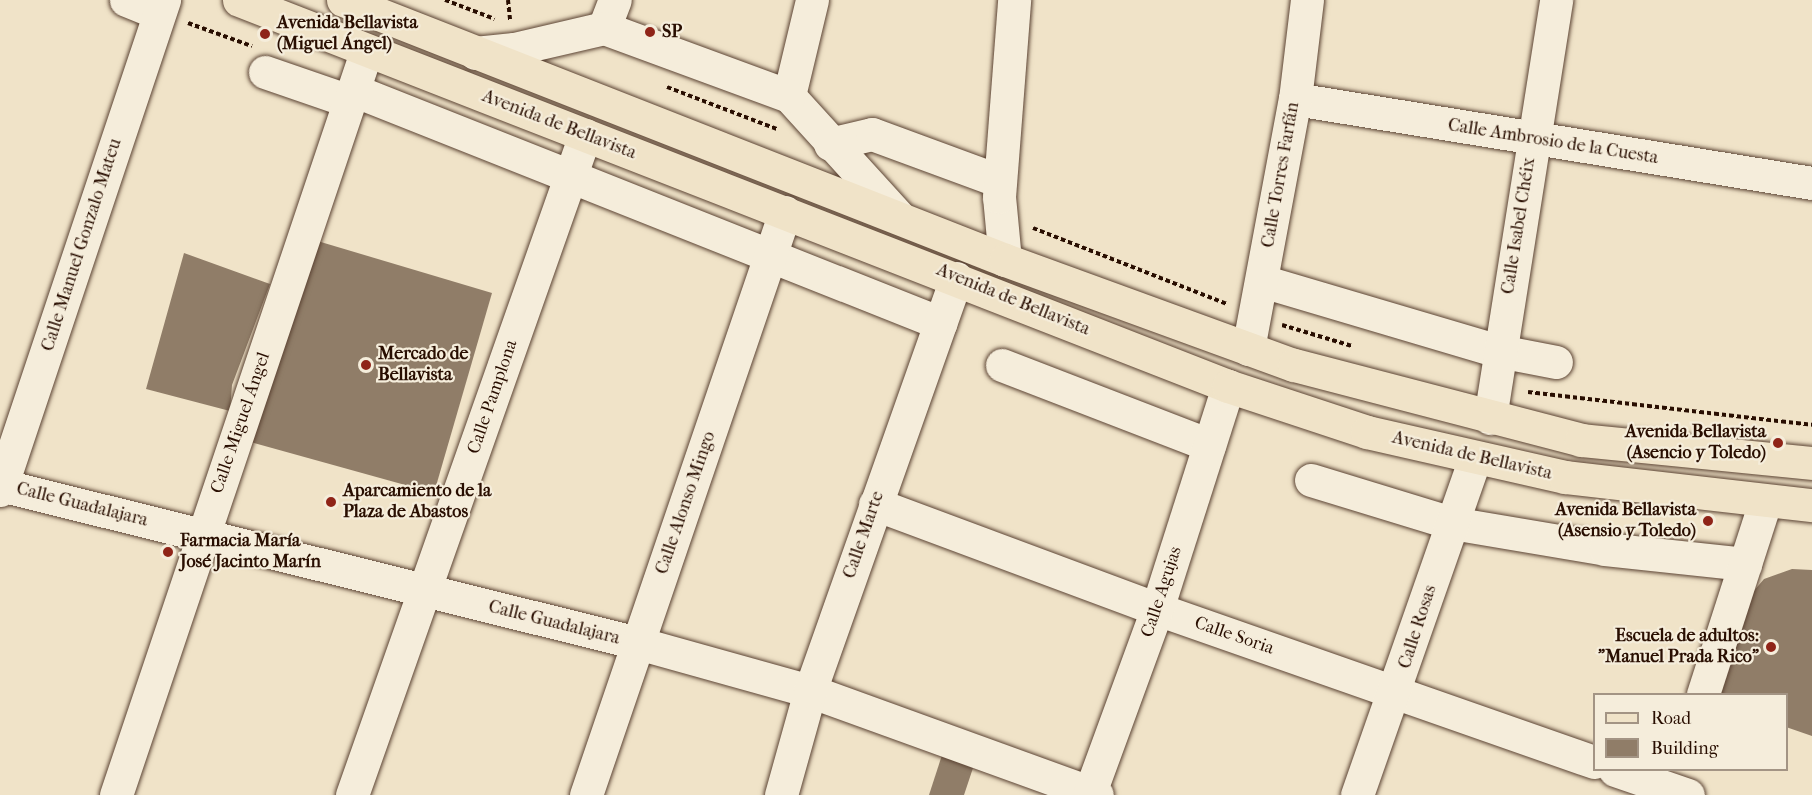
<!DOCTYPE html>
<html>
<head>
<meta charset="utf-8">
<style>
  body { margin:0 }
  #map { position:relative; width:1812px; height:795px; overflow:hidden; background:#f0e3c8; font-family:"IM FELL French Canon",serif }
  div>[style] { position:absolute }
  .building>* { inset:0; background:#907d68 }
  .path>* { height:4px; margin-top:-2px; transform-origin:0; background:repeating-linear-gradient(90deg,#290e01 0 4.5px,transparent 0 7.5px) }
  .roads { filter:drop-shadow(0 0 2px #5b4333) drop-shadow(0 0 2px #5b4333) }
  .minor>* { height:33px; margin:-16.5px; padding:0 16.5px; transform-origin:16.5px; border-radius:16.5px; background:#f5eddb }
  .major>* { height:33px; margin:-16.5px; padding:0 16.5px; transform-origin:16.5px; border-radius:16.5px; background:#f0e3c8 }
  .dots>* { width:16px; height:16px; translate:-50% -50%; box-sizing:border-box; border:3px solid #f5eddb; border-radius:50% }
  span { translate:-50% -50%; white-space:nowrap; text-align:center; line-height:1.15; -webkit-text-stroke:4.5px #f5eddb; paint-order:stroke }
  .poi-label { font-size:18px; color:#290e01; font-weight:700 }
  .left { translate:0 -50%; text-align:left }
  .right { translate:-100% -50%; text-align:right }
  .street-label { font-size:18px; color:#290e01 }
  .legend { position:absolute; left:1593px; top:693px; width:195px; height:78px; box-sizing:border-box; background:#f5eddb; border:2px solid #a39484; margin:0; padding:8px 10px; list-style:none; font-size:18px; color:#290e01 }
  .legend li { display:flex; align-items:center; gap:12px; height:30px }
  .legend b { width:30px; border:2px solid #a39484 }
</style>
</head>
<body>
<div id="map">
  <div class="building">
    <i style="clip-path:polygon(304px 237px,492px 293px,434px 493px,236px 438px)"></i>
    <i style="clip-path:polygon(184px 253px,270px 284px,232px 385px,230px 411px,146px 389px)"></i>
    <i style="clip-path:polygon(1792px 569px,1812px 570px,1812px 736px,1786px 727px,1786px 694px,1711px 694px,1747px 599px,1764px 579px)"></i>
    <i style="clip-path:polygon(942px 755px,974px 765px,964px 795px,929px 795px)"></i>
  </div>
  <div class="path">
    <i style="left:445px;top:0;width:53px;rotate:20.8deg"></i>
    <i style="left:508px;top:0;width:20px;rotate:84deg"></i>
    <i style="left:188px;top:23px;width:68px;rotate:19.8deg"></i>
    <i style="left:667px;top:87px;width:118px;rotate:20.9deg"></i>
    <i style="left:1033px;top:228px;width:208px;rotate:21.4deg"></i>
    <i style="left:1282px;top:325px;width:73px;rotate:16.7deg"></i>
    <i style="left:1528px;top:392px;width:286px;rotate:6.6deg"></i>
  </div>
  <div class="roads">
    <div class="minor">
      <i style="left:126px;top:0;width:35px;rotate:22deg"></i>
      <i style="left:812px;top:0;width:99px;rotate:103.5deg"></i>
      <i style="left:789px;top:96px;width:164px;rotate:47.7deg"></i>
      <i style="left:604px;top:28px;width:30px;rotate:-69deg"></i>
      <i style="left:475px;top:53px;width:39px;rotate:-6deg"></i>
      <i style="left:514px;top:49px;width:92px;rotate:-13.1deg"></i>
      <i style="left:604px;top:28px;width:197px;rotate:20.2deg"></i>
      <i style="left:265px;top:72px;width:89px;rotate:19deg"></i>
      <i style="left:353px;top:90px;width:632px;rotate:21.65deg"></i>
      <i style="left:1295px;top:99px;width:524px;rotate:9.23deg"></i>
      <i style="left:830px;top:144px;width:43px;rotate:-13.4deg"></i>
      <i style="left:872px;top:134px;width:136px;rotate:20.2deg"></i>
      <i style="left:1005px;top:260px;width:63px;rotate:-95.4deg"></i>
      <i style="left:999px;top:197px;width:198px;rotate:-85.6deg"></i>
      <i style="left:1262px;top:281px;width:247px;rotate:16.5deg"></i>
      <i style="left:1499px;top:351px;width:58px;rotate:10.9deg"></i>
      <i style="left:1248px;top:349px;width:254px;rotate:-79.4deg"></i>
      <i style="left:1295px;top:99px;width:100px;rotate:-83.1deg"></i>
      <i style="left:1002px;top:365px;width:222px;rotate:21.1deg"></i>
      <i style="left:1490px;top:418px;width:423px;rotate:-81deg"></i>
      <i style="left:1311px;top:480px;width:147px;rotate:17deg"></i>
      <i style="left:1452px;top:523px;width:155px;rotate:9.6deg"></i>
      <i style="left:1605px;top:549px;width:141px;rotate:6.1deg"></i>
      <i style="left:0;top:485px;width:657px;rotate:13.91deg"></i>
      <i style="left:638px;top:643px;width:179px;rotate:15.6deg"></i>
      <i style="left:810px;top:691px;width:305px;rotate:19.9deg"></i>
      <i style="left:0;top:490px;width:517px;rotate:-71.49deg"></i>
      <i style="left:875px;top:504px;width:301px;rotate:20.4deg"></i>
      <i style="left:1157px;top:609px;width:463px;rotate:19.3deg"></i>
      <i style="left:1703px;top:694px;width:202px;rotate:-72.1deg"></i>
      <i style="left:1615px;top:770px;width:77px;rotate:18.9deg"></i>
      <i style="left:116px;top:795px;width:784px;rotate:-71.4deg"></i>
      <i style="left:352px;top:795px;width:700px;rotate:-70.56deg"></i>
      <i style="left:586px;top:795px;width:616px;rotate:-71.15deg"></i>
      <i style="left:781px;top:795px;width:108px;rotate:-74.4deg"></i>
      <i style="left:810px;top:691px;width:438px;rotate:-70.5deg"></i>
      <i style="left:1089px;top:795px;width:198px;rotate:-69.9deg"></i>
      <i style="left:1157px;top:609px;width:234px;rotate:-72.3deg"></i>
      <i style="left:1357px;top:795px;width:357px;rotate:-70.7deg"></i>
    </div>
    <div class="major">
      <i style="left:239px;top:0;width:1062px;rotate:21.32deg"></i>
      <i style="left:1228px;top:386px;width:146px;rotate:18.3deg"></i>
      <i style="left:1367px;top:432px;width:203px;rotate:12.8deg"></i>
      <i style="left:1565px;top:477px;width:249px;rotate:6.5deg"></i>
      <i style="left:343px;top:0;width:711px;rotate:21.44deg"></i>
      <i style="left:1005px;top:260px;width:307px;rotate:20deg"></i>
      <i style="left:1294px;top:365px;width:297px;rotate:14.6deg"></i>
      <i style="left:1581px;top:440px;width:232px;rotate:5.7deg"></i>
    </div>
  </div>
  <div class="dots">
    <i style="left:650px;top:32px;background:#8f2418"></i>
    <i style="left:265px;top:34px;background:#8f2418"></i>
    <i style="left:366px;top:365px;background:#8f2418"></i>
    <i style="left:1778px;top:443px;background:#8f2418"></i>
    <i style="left:331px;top:502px;background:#8f2418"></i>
    <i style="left:1708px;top:521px;background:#8f2418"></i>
    <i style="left:168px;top:552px;background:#8f2418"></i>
    <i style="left:1771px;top:647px;background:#8f2418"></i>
  </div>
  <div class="poi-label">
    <span class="left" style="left:277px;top:34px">Avenida Bellavista<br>(Miguel Ángel)</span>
    <span class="left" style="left:662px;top:32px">SP</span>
    <span class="left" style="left:378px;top:365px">Mercado de<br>Bellavista</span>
    <span class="right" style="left:1766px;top:443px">Avenida Bellavista<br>(Asencio y Toledo)</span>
    <span class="left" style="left:343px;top:502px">Aparcamiento de la<br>Plaza de Abastos</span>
    <span class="right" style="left:1696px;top:521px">Avenida Bellavista<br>(Asensio y Toledo)</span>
    <span class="left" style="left:180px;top:552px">Farmacia María<br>José Jacinto Marín</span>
    <span class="right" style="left:1759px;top:647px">Escuela de adultos:<br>"Manuel Prada Rico"</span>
  </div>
  <div class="street-label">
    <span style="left:559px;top:125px;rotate:21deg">Avenida de Bellavista</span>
    <span style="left:1553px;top:142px;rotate:9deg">Calle Ambrosio de la Cuesta</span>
    <span style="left:1281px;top:175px;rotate:-80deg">Calle Torres Farfán</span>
    <span style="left:1519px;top:226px;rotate:-81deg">Calle Isabel Chéix</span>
    <span style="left:82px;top:245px;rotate:-72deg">Calle Manuel Gonzalo Mateu</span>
    <span style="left:1013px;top:300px;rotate:22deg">Avenida de Bellavista</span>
    <span style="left:493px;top:397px;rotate:-71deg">Calle Pamplona</span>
    <span style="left:241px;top:423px;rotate:-71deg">Calle Miguel Ángel</span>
    <span style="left:1472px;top:456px;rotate:13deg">Avenida de Bellavista</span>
    <span style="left:686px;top:503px;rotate:-71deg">Calle Alonso Mingo</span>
    <span style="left:82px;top:505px;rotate:14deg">Calle Guadalajara</span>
    <span style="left:864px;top:535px;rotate:-71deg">Calle Marte</span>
    <span style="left:1162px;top:592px;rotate:-72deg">Calle Agujas</span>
    <span style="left:554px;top:623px;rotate:14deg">Calle Guadalajara</span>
    <span style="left:1418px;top:627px;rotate:-72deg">Calle Rosas</span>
    <span style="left:1234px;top:636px;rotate:19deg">Calle Soria</span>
  </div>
  <ul class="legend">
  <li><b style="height:8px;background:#f0e3c8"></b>Road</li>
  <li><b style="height:16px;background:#907d68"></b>Building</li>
  </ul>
</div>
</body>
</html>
